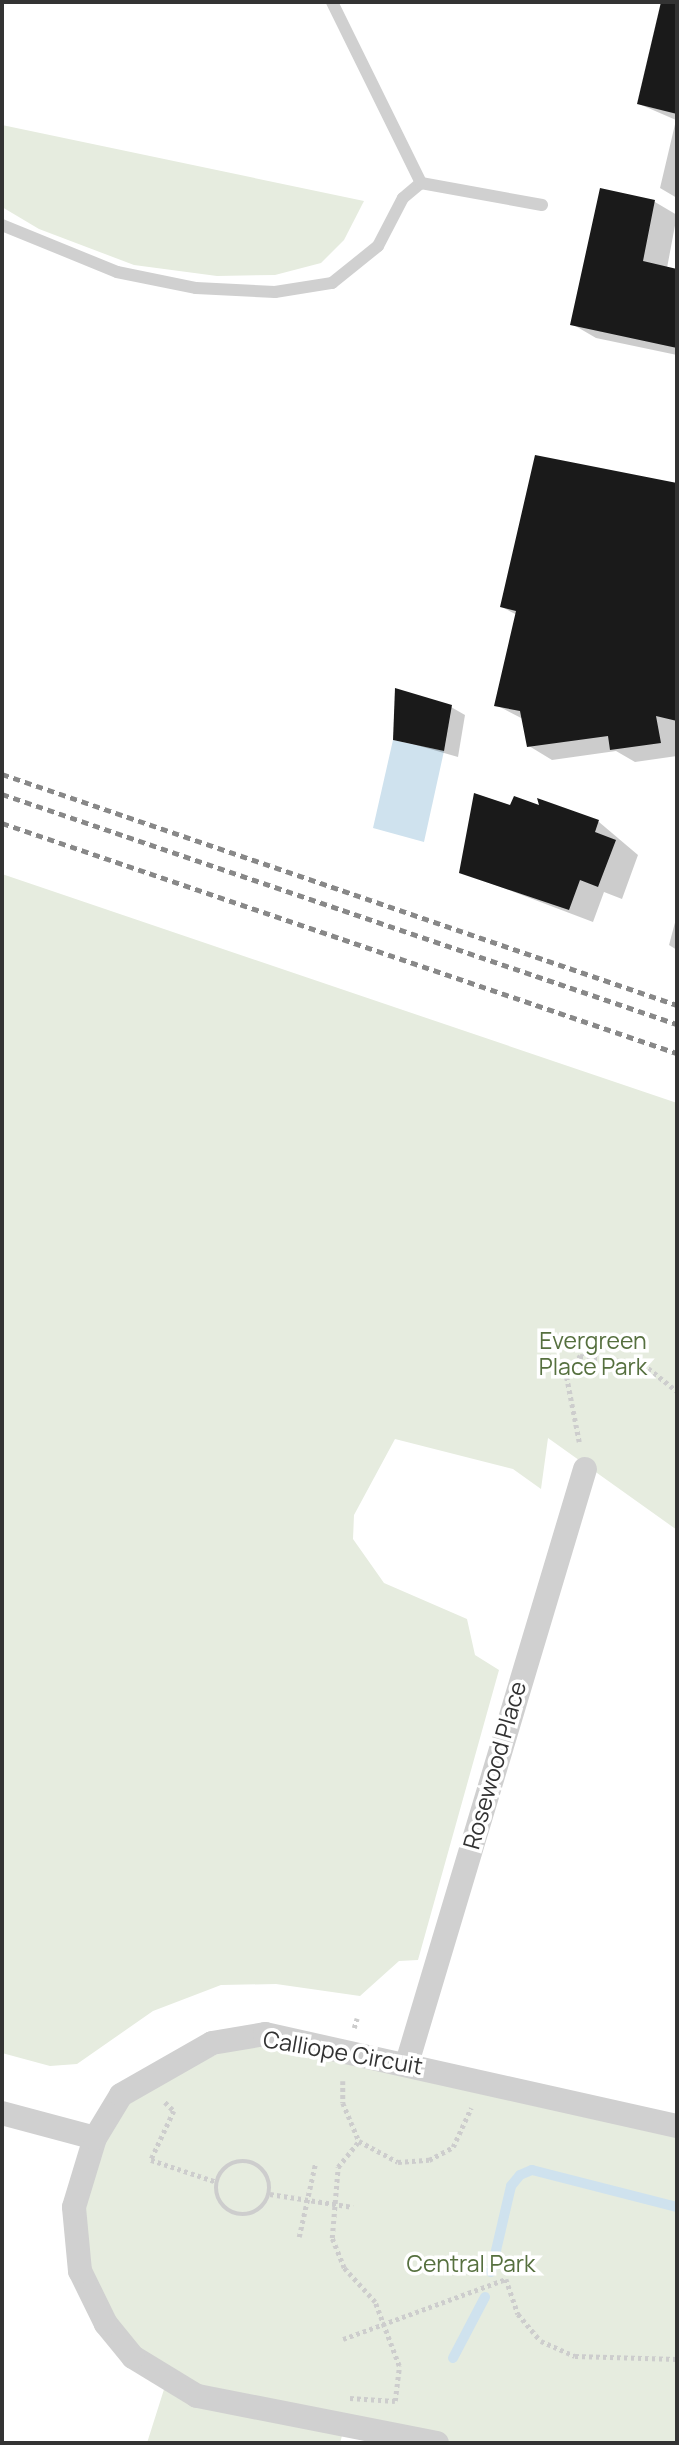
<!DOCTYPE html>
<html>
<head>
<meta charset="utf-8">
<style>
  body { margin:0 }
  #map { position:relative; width:679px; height:2445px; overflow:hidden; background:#fff; font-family:Manrope,sans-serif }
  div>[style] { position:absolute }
  .green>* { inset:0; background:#e6ecdf }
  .water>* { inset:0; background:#cfe2ee }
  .shadow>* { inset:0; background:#0003 }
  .stream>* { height:10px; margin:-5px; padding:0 5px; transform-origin:5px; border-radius:5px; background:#cfe2ee }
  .building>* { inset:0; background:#1a1a1a }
  .path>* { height:4.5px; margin-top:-2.25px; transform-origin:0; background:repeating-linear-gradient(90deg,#cdcdcd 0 3.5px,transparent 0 7px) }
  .path>.ring { margin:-2.25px; padding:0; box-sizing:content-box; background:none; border:4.5px solid #cdcdcd; border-radius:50% }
  .lane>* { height:12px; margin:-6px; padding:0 6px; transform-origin:6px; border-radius:6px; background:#d0d0d0 }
  .street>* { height:24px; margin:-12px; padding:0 12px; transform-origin:12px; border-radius:12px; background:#d0d0d0 }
  .rail>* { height:5px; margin-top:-2.5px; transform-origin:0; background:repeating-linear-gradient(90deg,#888 0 7px,transparent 0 12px) }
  span { translate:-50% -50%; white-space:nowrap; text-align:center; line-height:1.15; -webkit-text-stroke:7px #fff; paint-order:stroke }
  .park-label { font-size:23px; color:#56703f }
  .street-label { font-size:23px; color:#333 }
  .frame { position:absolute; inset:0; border:4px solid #333; pointer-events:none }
</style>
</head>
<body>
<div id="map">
  <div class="green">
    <i style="clip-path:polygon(2px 125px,364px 201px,344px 240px,321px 263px,275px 275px,217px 276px,134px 265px,39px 229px,2px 207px)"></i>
    <i style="clip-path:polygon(2px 874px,677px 1103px,677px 1530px,548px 1438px,541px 1489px,513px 1469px,395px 1439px,354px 1515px,353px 1539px,384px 1583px,467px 1619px,475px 1655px,499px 1670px,418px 1960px,399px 1961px,360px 1996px,276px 1984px,221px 1985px,153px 2011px,77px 2064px,50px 2066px,2px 2053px)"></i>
    <i style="clip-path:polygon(265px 2034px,677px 2126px,677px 2443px,437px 2443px,345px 2425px,340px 2443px,147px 2443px,166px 2383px,106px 2324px,74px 2207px,121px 2095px)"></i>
  </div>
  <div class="water">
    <i style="clip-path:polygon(393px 740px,444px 751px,424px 842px,373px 828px)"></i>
  </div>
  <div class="shadow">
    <i style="clip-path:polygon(662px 2px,677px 2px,677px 198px,660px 188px,676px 120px,639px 104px)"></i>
    <i style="clip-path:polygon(601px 190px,655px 202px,677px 215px,667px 268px,677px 270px,677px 355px,596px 338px,572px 324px)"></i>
    <i style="clip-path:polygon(537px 457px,677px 485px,677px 756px,635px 762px,616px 751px,552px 760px,529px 746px,523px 719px,496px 705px,517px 615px,502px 607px)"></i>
    <i style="clip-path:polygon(451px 707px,465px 715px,458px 757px,395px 739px)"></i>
    <i style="clip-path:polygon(540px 801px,599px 822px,638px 855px,622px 899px,604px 892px,593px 922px,461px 872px,511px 807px,541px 807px)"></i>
    <i style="clip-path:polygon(677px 915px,677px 950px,669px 945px)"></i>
  </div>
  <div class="stream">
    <i style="left:491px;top:2272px;width:88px;rotate:-76.9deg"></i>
    <i style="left:511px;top:2186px;width:14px;rotate:-51deg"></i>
    <i style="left:520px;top:2175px;width:13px;rotate:-23deg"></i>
    <i style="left:532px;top:2170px;width:150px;rotate:14.3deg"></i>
    <i style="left:453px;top:2358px;width:69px;rotate:-62.3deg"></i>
  </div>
  <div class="building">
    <i style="clip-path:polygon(661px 2px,677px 2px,677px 114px,637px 104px)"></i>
    <i style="clip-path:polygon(600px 188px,655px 200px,643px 261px,677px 269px,677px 348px,570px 325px)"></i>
    <i style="clip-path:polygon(535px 455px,677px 483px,677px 721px,656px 716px,661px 743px,610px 750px,608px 736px,527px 747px,520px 711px,494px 706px,516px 611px,500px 607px)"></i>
    <i style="clip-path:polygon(395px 688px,452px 705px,444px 751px,393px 740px)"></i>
    <i style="clip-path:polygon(474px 793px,510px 805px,514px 796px,539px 805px,537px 798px,599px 820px,595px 832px,616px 840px,598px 887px,580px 880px,569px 910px,459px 873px)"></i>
  </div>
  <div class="path">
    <i style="left:579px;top:1442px;width:68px;rotate:-101deg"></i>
    <i style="left:566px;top:1375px;width:24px;rotate:-54deg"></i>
    <i style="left:580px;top:1356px;width:64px;rotate:7.2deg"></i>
    <i style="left:643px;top:1364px;width:43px;rotate:38.5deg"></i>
    <i style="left:354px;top:2028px;width:10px;rotate:-73deg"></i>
    <i style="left:343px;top:2081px;width:22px;rotate:90deg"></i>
    <i style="left:343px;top:2103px;width:41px;rotate:67.2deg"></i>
    <i style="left:359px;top:2141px;width:44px;rotate:28.3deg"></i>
    <i style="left:398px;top:2162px;width:31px;rotate:-4deg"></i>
    <i style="left:429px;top:2160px;width:27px;rotate:-28deg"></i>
    <i style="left:453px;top:2147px;width:43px;rotate:-65.2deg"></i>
    <i style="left:165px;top:2102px;width:13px;rotate:45deg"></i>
    <i style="left:174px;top:2111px;width:54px;rotate:115.1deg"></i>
    <i style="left:151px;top:2160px;width:70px;rotate:18.4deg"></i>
    <i class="ring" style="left:216px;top:2161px;width:49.5px;height:49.5px"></i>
    <i style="left:270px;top:2194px;width:84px;rotate:8.9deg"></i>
    <i style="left:299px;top:2237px;width:74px;rotate:-77.5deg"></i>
    <i style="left:343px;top:2339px;width:174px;rotate:-20.2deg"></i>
    <i style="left:506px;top:2279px;width:37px;rotate:71deg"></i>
    <i style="left:518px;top:2314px;width:35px;rotate:50deg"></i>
    <i style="left:541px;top:2341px;width:37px;rotate:24deg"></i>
    <i style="left:575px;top:2356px;width:102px;rotate:1.7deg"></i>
    <i style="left:350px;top:2398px;width:45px;rotate:3.8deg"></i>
    <i style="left:395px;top:2401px;width:35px;rotate:-83deg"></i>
    <i style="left:399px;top:2366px;width:68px;rotate:-110.6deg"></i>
    <i style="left:375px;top:2302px;width:46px;rotate:-132.4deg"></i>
    <i style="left:344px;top:2268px;width:32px;rotate:-112deg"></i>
    <i style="left:332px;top:2238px;width:71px;rotate:-85.2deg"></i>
    <i style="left:338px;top:2167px;width:33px;rotate:-51deg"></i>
  </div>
  <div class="lane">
    <i style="left:332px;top:2px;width:202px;rotate:63.8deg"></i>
    <i style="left:2px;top:225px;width:124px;rotate:22.2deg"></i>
    <i style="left:117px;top:272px;width:81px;rotate:11.4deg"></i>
    <i style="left:196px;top:288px;width:79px;rotate:2.9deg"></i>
    <i style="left:275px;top:292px;width:58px;rotate:-9deg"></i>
    <i style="left:332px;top:283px;width:59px;rotate:-38.8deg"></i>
    <i style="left:378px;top:246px;width:54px;rotate:-62.5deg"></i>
    <i style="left:403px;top:198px;width:23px;rotate:-40deg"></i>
    <i style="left:421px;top:183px;width:123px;rotate:10.3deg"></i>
  </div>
  <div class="street">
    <i style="left:407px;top:2063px;width:620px;rotate:-73.32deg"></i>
    <i style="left:2px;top:2113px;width:96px;rotate:15deg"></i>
    <i style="left:437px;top:2443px;width:245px;rotate:-168.9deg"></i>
    <i style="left:197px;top:2396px;width:75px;rotate:-148.6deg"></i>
    <i style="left:133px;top:2357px;width:43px;rotate:-129.3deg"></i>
    <i style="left:106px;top:2324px;width:59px;rotate:-116.1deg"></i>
    <i style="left:80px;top:2271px;width:64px;rotate:-95.4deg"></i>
    <i style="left:74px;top:2207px;width:72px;rotate:-73.1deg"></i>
    <i style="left:95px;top:2138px;width:50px;rotate:-58.8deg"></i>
    <i style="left:121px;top:2095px;width:105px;rotate:-29.7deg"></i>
    <i style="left:212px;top:2043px;width:54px;rotate:-9.6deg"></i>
    <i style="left:265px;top:2034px;width:422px;rotate:12.6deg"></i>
  </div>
  <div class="rail">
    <i style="left:2px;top:774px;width:713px;rotate:18.89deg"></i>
    <i style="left:2px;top:794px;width:713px;rotate:18.82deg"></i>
    <i style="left:2px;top:823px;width:713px;rotate:18.82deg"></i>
  </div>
  <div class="park-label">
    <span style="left:593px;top:1353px">Evergreen<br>Place Park</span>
    <span style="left:471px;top:2263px">Central Park</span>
  </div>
  <div class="street-label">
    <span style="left:494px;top:1765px;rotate:-74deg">Rosewood Place</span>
    <span style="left:343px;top:2052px;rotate:10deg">Calliope Circuit</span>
  </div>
  <div class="frame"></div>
</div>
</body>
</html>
